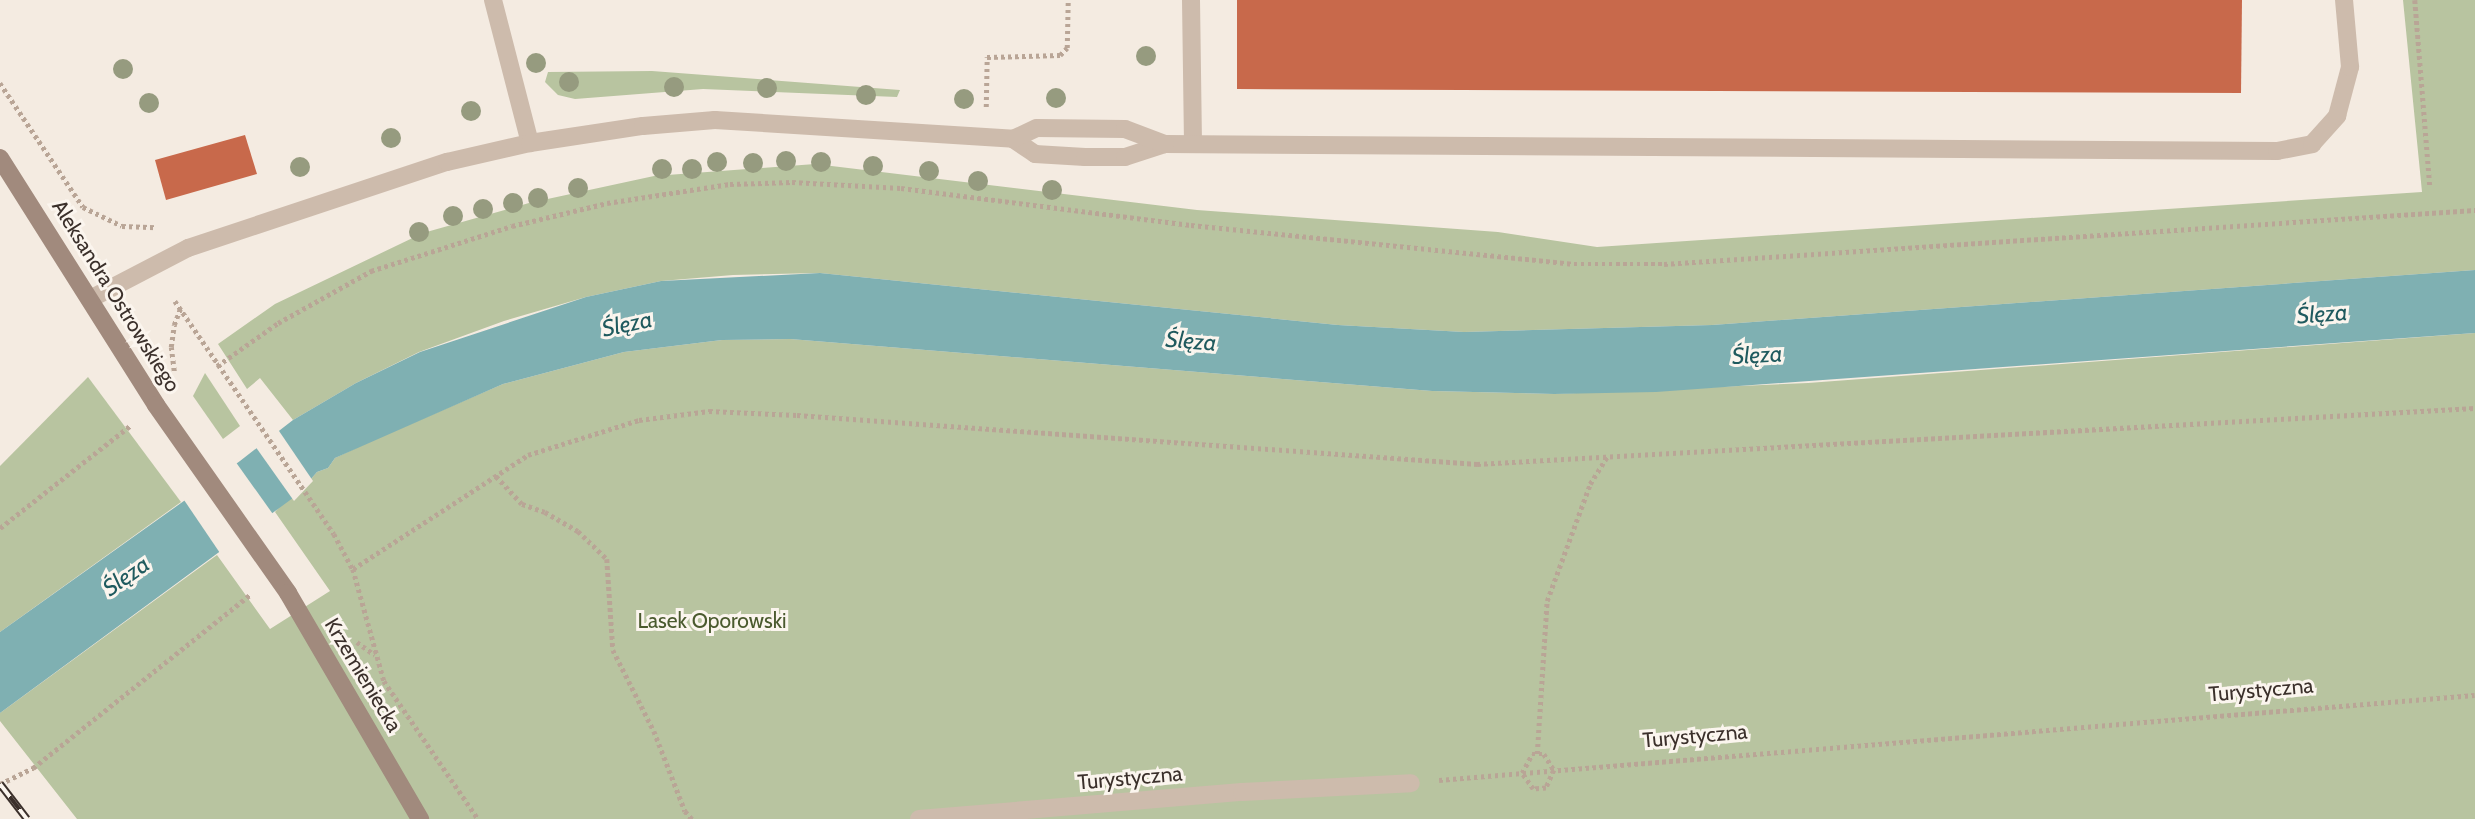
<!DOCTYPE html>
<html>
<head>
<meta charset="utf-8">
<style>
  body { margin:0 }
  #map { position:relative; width:2475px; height:819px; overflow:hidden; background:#f4ebe1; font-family:Cabin,sans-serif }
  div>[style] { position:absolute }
  .green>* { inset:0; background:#b8c4a0 }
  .water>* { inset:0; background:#7fb0b2 }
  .pier>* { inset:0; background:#f4ebe1 }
  .building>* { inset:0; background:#c8694b }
  .path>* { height:4.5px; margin-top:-2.25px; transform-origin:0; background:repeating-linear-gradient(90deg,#b9a596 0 3.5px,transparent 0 7px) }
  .lane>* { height:18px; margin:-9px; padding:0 9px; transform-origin:9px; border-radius:9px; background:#cdbbac }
  .secondary>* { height:18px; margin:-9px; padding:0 9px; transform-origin:9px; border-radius:9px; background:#a18a7d }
  .rail>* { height:8px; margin-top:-4px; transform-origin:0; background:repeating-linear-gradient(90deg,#fbf5ee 0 16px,#3b302b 0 32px); box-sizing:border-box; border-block:2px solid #3b302b }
  .trees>* { width:20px; height:20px; margin:-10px; border-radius:50%; background:#969b7f }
  span { translate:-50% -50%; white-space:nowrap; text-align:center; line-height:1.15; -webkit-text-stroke:6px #fbf5ee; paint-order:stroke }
  .street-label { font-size:21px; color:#3b302b }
  .park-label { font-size:21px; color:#4a5a2e }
  .water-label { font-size:23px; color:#1f5a5e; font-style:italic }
</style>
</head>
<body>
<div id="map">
  <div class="green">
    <i style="clip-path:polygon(2403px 0,2475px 0,2475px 270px,1712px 325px,1464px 332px,1338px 325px,820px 273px,733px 275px,661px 281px,586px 297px,504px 321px,419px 352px,356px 383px,293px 420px,260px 378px,247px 389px,218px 344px,275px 304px,423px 233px,529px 203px,654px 176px,815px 164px,1197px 210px,1498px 232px,1597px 247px,2422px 192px)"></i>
    <i style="clip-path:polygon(652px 71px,900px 90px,897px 97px,703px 89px,575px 99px,558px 95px,545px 82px,548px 72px)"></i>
    <i style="clip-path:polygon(2475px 333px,2475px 819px,77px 819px,0 721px,0 713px,217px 555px,270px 629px,330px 591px,275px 512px,283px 503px,297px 495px,317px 472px,328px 468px,335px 458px,371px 441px,503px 384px,624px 352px,722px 340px,790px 339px,1432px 391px,1554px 394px,1808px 383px)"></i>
    <i style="clip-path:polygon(205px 373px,240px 426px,223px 439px,193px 396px)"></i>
    <i style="clip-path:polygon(88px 377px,181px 502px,0 632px,0 466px)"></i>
  </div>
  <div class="water">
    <i style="clip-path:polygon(2475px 270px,2475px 333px,1656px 392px,1554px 394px,1432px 391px,790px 339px,722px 340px,624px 352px,503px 384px,335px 458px,328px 468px,317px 472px,297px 495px,0 713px,0 632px,240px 461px,293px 420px,356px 383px,420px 352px,586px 297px,661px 281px,820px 273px,1338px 325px,1464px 332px,1712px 325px)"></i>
  </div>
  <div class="pier">
    <i style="clip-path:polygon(277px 428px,313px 481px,294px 501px,255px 446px)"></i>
    <i style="clip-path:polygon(235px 461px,275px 517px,222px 556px,182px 497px)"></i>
  </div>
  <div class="building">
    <i style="clip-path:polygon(1237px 0,2242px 0,2241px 93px,1237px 89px)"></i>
    <i style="clip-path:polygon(245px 135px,257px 174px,166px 200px,155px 160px)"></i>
  </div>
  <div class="path">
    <i style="left:2415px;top:0;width:187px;rotate:85.4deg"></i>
    <i style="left:0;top:83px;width:149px;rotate:56.2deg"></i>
    <i style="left:83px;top:207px;width:43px;rotate:26deg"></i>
    <i style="left:122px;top:226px;width:34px;rotate:2deg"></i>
    <i style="left:986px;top:107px;width:50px;rotate:-88.9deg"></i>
    <i style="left:987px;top:57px;width:73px;rotate:-1.6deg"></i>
    <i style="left:1060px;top:55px;width:10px;rotate:-45deg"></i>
    <i style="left:1067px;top:48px;width:48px;rotate:-88.8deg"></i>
    <i style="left:175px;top:301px;width:282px;rotate:55.7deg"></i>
    <i style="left:334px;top:534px;width:40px;rotate:62deg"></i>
    <i style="left:353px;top:569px;width:116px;rotate:74.5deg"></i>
    <i style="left:384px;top:681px;width:167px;rotate:55.7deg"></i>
    <i style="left:217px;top:366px;width:75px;rotate:-35.2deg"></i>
    <i style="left:278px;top:323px;width:107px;rotate:-29.2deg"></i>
    <i style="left:371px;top:271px;width:148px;rotate:-17.7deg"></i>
    <i style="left:512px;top:226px;width:98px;rotate:-13.6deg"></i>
    <i style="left:607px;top:203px;width:124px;rotate:-8.8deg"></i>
    <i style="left:730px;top:184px;width:62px;rotate:-1.8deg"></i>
    <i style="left:792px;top:182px;width:109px;rotate:3.2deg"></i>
    <i style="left:901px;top:188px;width:292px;rotate:7.3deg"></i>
    <i style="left:1191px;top:225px;width:385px;rotate:5.8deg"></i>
    <i style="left:1574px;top:264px;width:90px"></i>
    <i style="left:1664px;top:264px;width:813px;rotate:-3.81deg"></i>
    <i style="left:174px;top:371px;width:24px;rotate:-97deg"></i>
    <i style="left:171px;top:347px;width:22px;rotate:-82deg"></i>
    <i style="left:174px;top:325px;width:17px;rotate:-69deg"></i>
    <i style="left:496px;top:476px;width:38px;rotate:47deg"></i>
    <i style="left:522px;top:504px;width:24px;rotate:19deg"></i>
    <i style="left:545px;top:512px;width:38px;rotate:30deg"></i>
    <i style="left:578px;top:531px;width:40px;rotate:44deg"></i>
    <i style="left:607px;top:559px;width:91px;rotate:86.2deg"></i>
    <i style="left:613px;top:650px;width:91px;rotate:63.2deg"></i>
    <i style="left:654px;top:731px;width:86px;rotate:68.8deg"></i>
    <i style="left:685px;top:811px;width:11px;rotate:49deg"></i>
    <i style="left:0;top:528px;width:167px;rotate:-38.2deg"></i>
    <i style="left:353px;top:569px;width:209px;rotate:-33.1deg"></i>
    <i style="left:528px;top:455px;width:116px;rotate:-17.5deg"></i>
    <i style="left:639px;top:420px;width:71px;rotate:-7.3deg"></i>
    <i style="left:709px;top:411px;width:88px;rotate:2.6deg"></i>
    <i style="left:797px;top:415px;width:682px;rotate:4.12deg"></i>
    <i style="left:1477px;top:464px;width:1000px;rotate:-3.21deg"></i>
    <i style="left:357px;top:642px;width:22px;rotate:36deg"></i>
    <i style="left:1532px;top:754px;width:12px"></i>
    <i style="left:1544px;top:754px;width:19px;rotate:58deg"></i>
    <i style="left:1554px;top:770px;width:20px;rotate:114deg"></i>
    <i style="left:1546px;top:788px;width:13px;rotate:176deg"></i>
    <i style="left:1533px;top:789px;width:19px;rotate:-125deg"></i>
    <i style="left:1522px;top:773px;width:21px;rotate:-62deg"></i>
    <i style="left:1537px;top:754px;width:153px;rotate:-86.3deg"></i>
    <i style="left:1547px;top:601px;width:125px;rotate:-69.8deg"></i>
    <i style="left:1590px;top:484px;width:32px;rotate:-58deg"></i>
    <i style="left:1439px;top:780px;width:1039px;rotate:-4.69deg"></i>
    <i style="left:0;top:784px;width:37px;rotate:-26deg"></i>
    <i style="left:33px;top:768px;width:278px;rotate:-38.6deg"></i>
  </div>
  <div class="lane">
    <i style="left:493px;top:0;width:148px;rotate:75.5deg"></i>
    <i style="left:1191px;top:0;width:144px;rotate:89.2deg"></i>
    <i style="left:1013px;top:139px;width:27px;rotate:34deg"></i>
    <i style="left:1035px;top:154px;width:50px;rotate:3.4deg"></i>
    <i style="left:1085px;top:157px;width:40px"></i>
    <i style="left:1125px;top:157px;width:42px;rotate:-18deg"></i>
    <i style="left:1165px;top:144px;width:1112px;rotate:0.36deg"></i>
    <i style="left:2277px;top:151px;width:36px;rotate:-11deg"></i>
    <i style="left:2312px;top:144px;width:38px;rotate:-48deg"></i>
    <i style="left:2337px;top:116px;width:51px;rotate:-75.1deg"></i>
    <i style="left:2350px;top:67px;width:67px;rotate:-95.1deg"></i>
    <i style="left:92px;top:298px;width:108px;rotate:-27.5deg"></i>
    <i style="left:188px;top:248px;width:273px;rotate:-18.4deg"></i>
    <i style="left:447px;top:162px;width:85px;rotate:-12.9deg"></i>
    <i style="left:530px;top:143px;width:114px;rotate:-8.6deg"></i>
    <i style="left:643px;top:126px;width:72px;rotate:-4.8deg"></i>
    <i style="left:715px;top:120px;width:299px;rotate:3.6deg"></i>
    <i style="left:1013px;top:139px;width:26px;rotate:-25deg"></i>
    <i style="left:1037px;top:128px;width:88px;rotate:0.7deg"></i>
    <i style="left:1125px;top:129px;width:43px;rotate:20.6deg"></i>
    <i style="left:919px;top:819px;width:324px;rotate:-4.8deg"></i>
    <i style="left:1242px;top:792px;width:169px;rotate:-3deg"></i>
  </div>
  <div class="secondary">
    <i style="left:0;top:158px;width:292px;rotate:57.7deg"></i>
    <i style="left:156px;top:405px;width:230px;rotate:54.9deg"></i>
    <i style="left:288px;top:593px;width:262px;rotate:59.7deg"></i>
  </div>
  <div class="rail">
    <i style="left:0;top:784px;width:44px;rotate:52.4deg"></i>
  </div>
  <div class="trees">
    <i style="left:1146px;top:56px"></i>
    <i style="left:536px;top:63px"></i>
    <i style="left:123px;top:69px"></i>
    <i style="left:569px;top:82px"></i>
    <i style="left:674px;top:87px"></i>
    <i style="left:767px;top:88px"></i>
    <i style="left:866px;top:95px"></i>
    <i style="left:1056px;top:98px"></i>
    <i style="left:964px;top:99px"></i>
    <i style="left:149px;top:103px"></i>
    <i style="left:471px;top:111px"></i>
    <i style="left:391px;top:138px"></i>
    <i style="left:786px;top:161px"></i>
    <i style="left:717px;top:162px"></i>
    <i style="left:821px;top:162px"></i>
    <i style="left:753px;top:163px"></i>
    <i style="left:873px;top:166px"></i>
    <i style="left:300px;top:167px"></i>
    <i style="left:662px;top:169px"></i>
    <i style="left:692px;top:169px"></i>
    <i style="left:929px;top:171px"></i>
    <i style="left:978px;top:181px"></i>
    <i style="left:578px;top:188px"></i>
    <i style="left:1052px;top:190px"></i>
    <i style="left:538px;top:198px"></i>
    <i style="left:513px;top:203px"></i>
    <i style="left:483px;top:209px"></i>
    <i style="left:453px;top:216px"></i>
    <i style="left:419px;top:232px"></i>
  </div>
  <div class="street-label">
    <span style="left:116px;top:296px;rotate:58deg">Aleksandra Ostrowskiego</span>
    <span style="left:363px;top:675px;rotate:59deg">Krzemieniecka</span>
    <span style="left:2261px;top:690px;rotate:-5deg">Turystyczna</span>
    <span style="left:1695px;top:736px;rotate:-5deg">Turystyczna</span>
    <span style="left:1130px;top:778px;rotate:-5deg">Turystyczna</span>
  </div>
  <div class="park-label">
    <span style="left:712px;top:621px">Lasek Oporowski</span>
  </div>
  <div class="water-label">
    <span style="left:2322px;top:314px;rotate:-4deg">Ślęza</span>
    <span style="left:627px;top:324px;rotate:-12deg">Ślęza</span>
    <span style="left:1191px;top:341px;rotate:5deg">Ślęza</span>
    <span style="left:1757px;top:355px;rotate:-3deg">Ślęza</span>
    <span style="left:126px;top:576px;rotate:-35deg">Ślęza</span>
  </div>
</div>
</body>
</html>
